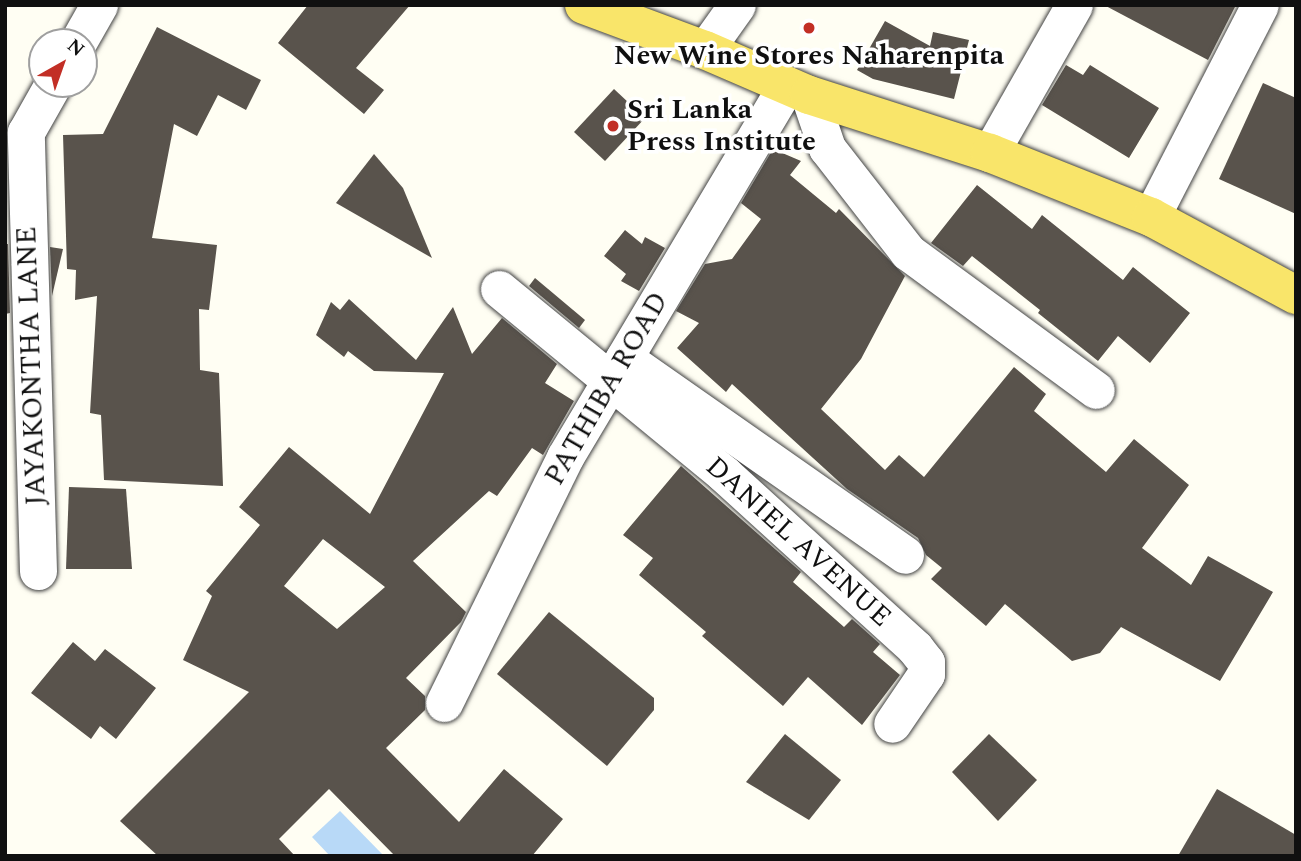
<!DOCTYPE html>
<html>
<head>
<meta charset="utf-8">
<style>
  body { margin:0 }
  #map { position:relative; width:1301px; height:861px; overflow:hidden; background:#fffef3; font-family:Spectral,serif }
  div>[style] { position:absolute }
  .water>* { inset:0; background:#b8d9f7 }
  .building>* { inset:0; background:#59534c }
  .roads { filter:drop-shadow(0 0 2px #434343) drop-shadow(0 0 2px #434343) }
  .street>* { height:37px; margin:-18.5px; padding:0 18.5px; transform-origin:18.5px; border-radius:18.5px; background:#fff }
  .primary>* { height:38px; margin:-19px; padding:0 19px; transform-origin:19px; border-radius:19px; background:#f9e56a }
  .dots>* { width:19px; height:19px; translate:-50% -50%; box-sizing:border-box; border:4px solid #fff; border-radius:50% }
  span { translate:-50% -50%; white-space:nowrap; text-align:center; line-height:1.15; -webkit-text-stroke:7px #fff; paint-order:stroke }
  .poi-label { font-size:28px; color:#101010; font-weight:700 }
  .left { translate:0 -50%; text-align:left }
  .street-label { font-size:28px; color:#101010 }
  .frame { position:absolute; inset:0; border:7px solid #101010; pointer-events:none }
  .north { position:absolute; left:28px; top:28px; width:70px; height:70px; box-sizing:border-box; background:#fff; border:2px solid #9f9f9f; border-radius:50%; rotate:40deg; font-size:19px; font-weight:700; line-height:28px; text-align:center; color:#101010 }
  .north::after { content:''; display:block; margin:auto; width:24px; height:32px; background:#c22f26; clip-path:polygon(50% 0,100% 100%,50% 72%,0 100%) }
</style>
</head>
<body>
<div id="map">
  <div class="water">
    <i style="clip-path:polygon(340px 811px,384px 856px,330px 856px,312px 837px)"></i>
  </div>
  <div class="building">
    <i style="clip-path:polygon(308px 5px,410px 5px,356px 68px,384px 90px,364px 114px,278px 43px)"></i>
    <i style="clip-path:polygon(1104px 5px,1236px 5px,1208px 60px)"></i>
    <i style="clip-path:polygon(885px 21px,930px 46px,933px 32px,969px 40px,954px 99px,873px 79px,857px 70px)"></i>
    <i style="clip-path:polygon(157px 27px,261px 80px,246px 110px,218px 95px,197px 136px,174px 124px,152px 238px,217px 245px,209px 310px,199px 309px,200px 370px,219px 373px,223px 486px,104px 480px,101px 415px,90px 413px,97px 296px,75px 300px,76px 270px,67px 269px,63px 135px,103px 134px)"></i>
    <i style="clip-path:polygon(1066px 65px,1083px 75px,1090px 65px,1159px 108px,1129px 158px,1042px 105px)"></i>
    <i style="clip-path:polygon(1263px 83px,1296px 98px,1296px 214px,1219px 179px)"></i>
    <i style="clip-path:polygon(614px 89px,645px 118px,605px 161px,574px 132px)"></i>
    <i style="clip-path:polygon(773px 149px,801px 161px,790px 175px,836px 213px,839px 209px,905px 276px,861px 359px,821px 409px,885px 470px,899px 455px,924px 477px,1014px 367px,1046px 394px,1034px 411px,1106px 472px,1134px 439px,1189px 485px,1142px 548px,1191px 585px,1208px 556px,1273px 592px,1220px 681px,1121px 627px,1100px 653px,1072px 661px,1005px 604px,986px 626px,931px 579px,942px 568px,926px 555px,918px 538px,847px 489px,732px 384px,726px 392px,677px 348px,699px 323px,676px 311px,705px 264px,732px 259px,761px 219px,741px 203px)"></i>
    <i style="clip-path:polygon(374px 154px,403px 188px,432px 258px,336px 203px)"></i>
    <i style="clip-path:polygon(977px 185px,1032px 229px,1042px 215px,1123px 280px,1133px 267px,1190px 313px,1150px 363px,1118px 336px,1098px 361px,1038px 313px,1040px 310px,972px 256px,963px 266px,931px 243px)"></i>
    <i style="clip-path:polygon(625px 230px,642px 244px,645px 237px,665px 248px,639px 291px,621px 281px,626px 274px,604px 256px)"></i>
    <i style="clip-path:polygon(5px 244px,8px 244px,10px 313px,5px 314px)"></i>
    <i style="clip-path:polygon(50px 247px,63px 249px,52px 296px)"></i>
    <i style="clip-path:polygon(535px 278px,585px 320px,579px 328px,529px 286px)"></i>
    <i style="clip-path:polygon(evenodd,349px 299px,416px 360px,453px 307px,472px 354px,502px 318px,557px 364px,545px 383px,574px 401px,543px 455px,532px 448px,497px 496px,489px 491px,413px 561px,466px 612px,461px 622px,406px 678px,425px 696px,425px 710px,386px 748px,459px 822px,504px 769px,563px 819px,532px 856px,395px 856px,329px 789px,279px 839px,295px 856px,158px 856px,120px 821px,249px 692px,183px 660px,212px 596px,206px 591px,260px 525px,239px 507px,289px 447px,370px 514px,444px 373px,374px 371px,348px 351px,344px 357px,316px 335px,331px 302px,340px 310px,349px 299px,323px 539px,385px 587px,337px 629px,284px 586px,323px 539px)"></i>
    <i style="clip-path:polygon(681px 466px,801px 572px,793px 582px,844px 627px,852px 619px,880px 644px,873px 652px,900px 675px,862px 725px,808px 677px,783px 706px,702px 636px,706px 632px,639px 575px,653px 558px,623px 535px)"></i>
    <i style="clip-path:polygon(69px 487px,126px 489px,132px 569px,66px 569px)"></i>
    <i style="clip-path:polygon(549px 612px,654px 698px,654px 710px,607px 766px,497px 674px)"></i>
    <i style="clip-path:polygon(73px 642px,95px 661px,105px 649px,156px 688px,116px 739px,100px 726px,91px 739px,31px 693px)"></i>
    <i style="clip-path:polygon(785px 734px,841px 780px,809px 820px,746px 782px)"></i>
    <i style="clip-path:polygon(989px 734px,1037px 780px,998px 821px,952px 772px)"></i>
    <i style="clip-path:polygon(1217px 789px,1296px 835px,1296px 856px,1178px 856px)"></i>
  </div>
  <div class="roads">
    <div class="street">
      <i style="left:78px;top:42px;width:43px;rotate:-60.4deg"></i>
      <i style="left:705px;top:50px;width:55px;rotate:-54.6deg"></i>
      <i style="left:809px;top:95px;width:56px;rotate:71.2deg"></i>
      <i style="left:827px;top:148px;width:132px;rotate:52.1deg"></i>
      <i style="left:908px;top:252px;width:233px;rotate:36.3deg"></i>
      <i style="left:990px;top:153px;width:170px;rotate:-60.4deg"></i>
      <i style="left:1151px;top:217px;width:238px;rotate:-62.8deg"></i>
      <i style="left:499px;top:289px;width:291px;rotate:39.4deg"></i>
      <i style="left:724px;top:474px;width:258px;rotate:42.3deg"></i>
      <i style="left:915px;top:648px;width:18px;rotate:52deg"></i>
      <i style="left:926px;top:662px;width:12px;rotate:90deg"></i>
      <i style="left:926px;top:674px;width:60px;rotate:124.2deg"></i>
      <i style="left:624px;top:358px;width:343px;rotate:35deg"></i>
      <i style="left:38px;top:571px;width:439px;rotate:-91.6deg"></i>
      <i style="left:26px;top:132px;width:55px;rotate:-60.6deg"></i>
      <i style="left:444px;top:703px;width:274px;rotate:-63.8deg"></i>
      <i style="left:565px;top:457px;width:433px;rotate:-59.2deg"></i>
    </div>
    <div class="primary">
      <i style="left:584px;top:5px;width:129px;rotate:20.4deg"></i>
      <i style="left:705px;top:50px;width:113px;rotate:23.4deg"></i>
      <i style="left:809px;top:95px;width:190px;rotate:17.8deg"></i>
      <i style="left:990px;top:153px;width:173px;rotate:21.7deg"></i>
      <i style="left:1151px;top:217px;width:165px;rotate:28.3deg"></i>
    </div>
  </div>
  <div class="dots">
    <i style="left:809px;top:28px;background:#c22f26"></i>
    <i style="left:613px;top:126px;background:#c22f26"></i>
  </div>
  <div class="poi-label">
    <span style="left:809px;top:56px">New Wine Stores Naharenpita</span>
    <span class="left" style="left:627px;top:126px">Sri Lanka<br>Press Institute</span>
  </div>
  <div class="street-label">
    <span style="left:32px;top:366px;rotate:-92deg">JAYAKONTHA LANE</span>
    <span style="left:607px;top:389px;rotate:-60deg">PATHIBA ROAD</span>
    <span style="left:798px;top:542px;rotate:42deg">DANIEL AVENUE</span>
  </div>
  <div class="frame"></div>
  <div class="north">N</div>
</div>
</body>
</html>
